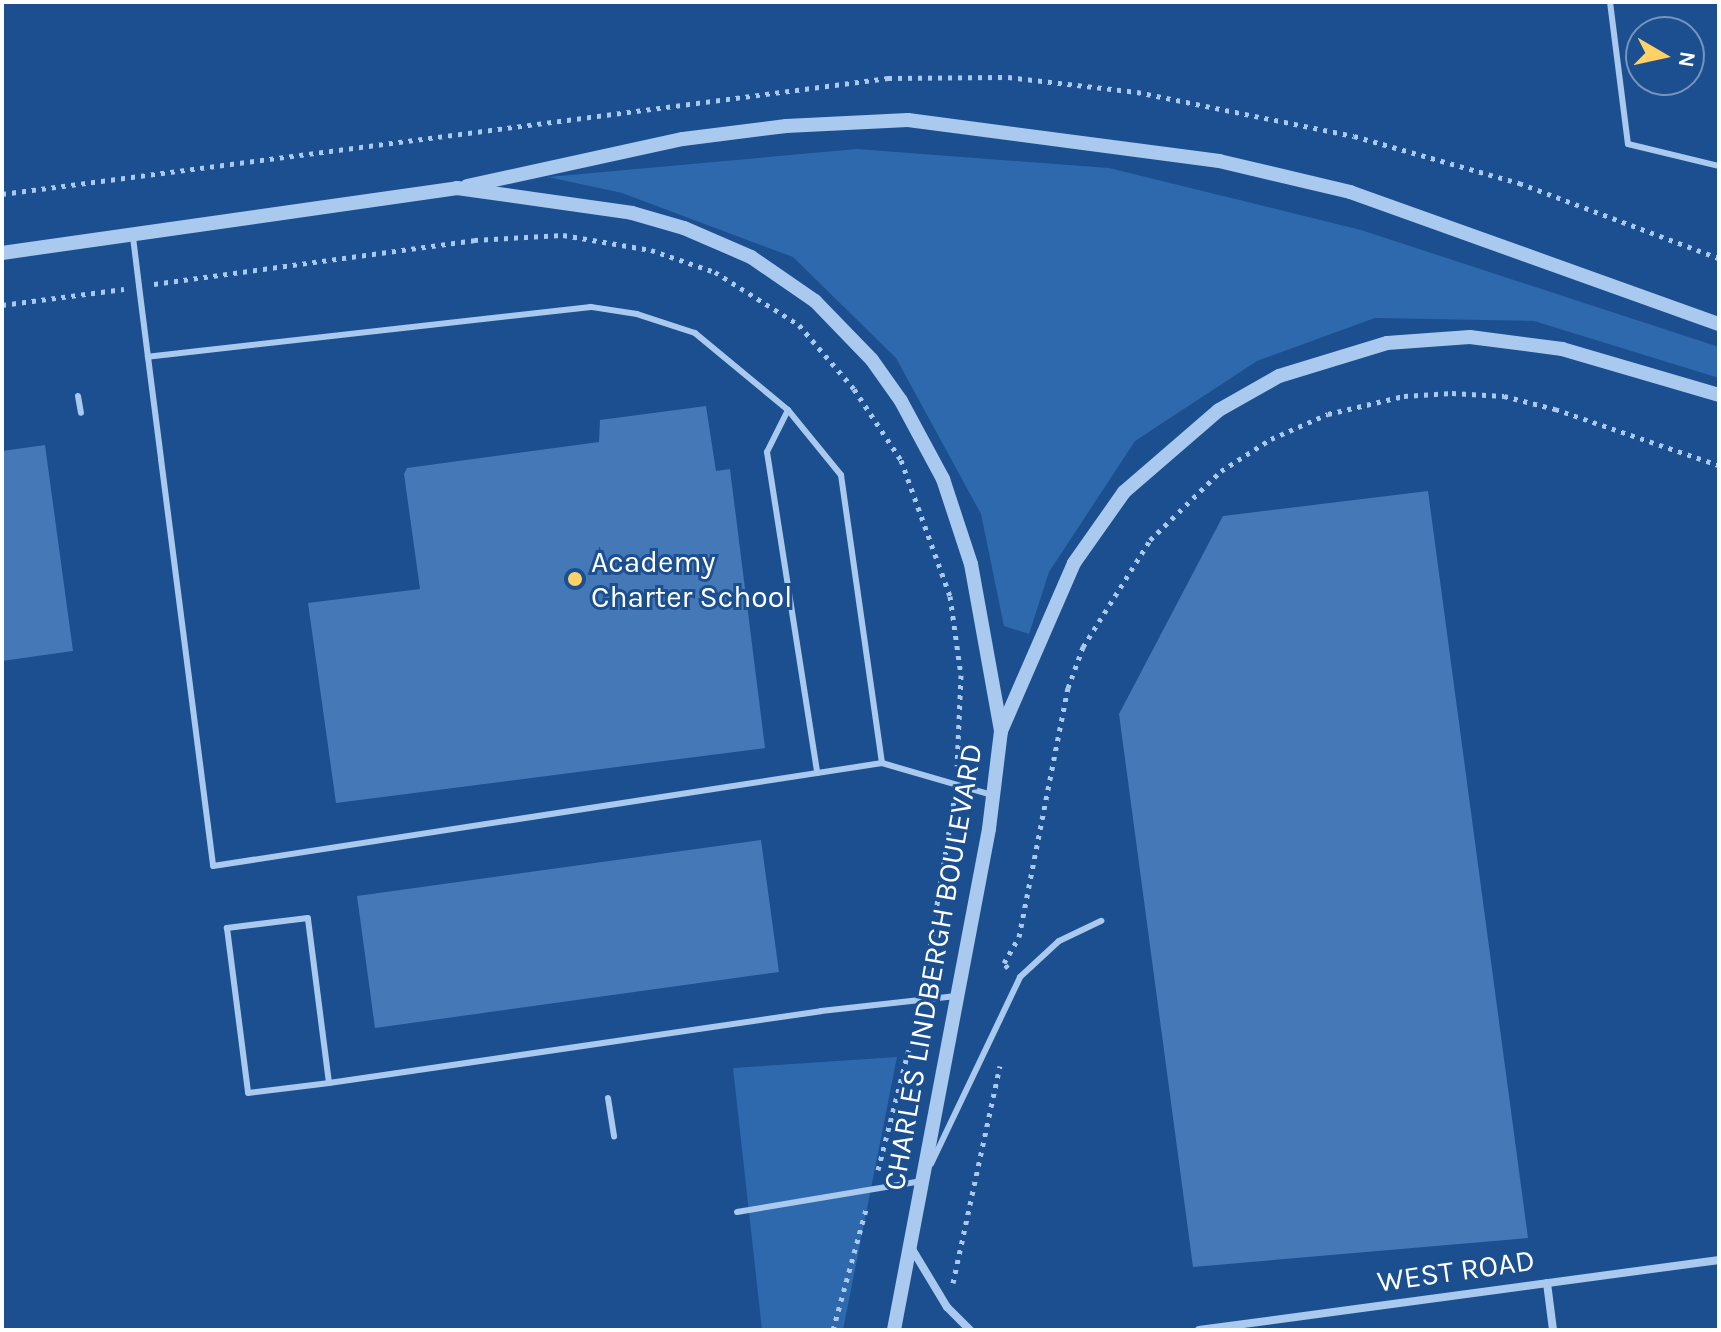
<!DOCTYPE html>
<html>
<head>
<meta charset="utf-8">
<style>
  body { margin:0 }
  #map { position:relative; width:1721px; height:1332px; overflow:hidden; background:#1b4f8f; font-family:Karla,sans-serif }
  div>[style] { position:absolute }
  .green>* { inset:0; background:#2e69ad }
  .building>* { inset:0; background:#4478b7 }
  .path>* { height:5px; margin-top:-2.5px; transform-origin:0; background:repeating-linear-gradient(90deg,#a9c9ee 0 4px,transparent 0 10px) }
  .service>* { height:6px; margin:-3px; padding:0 3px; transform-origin:3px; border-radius:3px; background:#a9c9ee }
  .minor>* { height:8px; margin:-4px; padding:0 4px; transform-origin:4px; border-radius:4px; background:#a9c9ee }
  .tertiary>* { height:14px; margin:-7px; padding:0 7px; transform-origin:7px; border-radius:7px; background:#a9c9ee }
  .dots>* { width:22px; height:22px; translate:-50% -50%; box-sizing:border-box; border:4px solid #1b4f8f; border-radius:50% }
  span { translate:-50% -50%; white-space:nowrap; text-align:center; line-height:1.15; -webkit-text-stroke:6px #1b4f8f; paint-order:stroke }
  .poi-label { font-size:30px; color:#fff }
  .left { translate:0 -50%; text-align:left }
  .street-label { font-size:30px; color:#fff }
  .frame { position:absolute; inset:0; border:4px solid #fff; pointer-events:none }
  .north { position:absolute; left:1625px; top:16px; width:80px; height:80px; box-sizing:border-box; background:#1b4f8f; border:2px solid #7695bc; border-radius:50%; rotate:99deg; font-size:22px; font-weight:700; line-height:32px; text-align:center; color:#fff }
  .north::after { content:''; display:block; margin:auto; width:28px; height:36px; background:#ffd166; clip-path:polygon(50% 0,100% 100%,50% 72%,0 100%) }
</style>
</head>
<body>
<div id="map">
  <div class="green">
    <i style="clip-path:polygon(857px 149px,1109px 168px,1361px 230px,1719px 347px,1719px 378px,1534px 321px,1375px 318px,1257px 361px,1135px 441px,1049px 572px,1029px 634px,1004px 626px,981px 514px,896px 358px,793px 257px,622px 193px,548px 177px)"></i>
    <i style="clip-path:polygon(897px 1057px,843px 1330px,762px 1330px,733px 1068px)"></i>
  </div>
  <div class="building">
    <i style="clip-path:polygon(706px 406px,716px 471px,730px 469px,765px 748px,336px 803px,308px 603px,420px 589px,404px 474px,407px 468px,599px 442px,600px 420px)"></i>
    <i style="clip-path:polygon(45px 445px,73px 651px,2px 661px,2px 451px)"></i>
    <i style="clip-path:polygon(1428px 491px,1528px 1238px,1193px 1267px,1119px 714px,1223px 516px)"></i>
    <i style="clip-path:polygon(761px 840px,779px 972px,375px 1028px,357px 896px)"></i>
  </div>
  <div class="path">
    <i style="left:2px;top:194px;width:894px;rotate:-7.46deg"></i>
    <i style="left:888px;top:78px;width:120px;rotate:-0.5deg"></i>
    <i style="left:1008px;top:77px;width:130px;rotate:6.6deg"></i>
    <i style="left:1137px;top:92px;width:221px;rotate:11.5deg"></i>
    <i style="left:1354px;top:136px;width:172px;rotate:15.9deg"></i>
    <i style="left:1519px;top:183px;width:214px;rotate:20.6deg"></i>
    <i style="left:154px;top:284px;width:323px;rotate:-7.8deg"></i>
    <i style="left:474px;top:240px;width:89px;rotate:-3.2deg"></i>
    <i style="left:563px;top:235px;width:89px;rotate:9.7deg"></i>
    <i style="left:651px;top:250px;width:68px;rotate:19deg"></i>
    <i style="left:715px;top:272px;width:99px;rotate:32.2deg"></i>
    <i style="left:799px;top:325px;width:84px;rotate:49.3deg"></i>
    <i style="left:854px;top:389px;width:85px;rotate:56.5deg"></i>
    <i style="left:901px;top:460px;width:145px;rotate:70.2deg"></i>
    <i style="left:950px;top:596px;width:80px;rotate:82.1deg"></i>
    <i style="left:961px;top:675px;width:91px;rotate:92.5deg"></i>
    <i style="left:2px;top:305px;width:123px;rotate:-7.5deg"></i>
    <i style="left:1008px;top:968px;width:6px;rotate:-129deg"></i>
    <i style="left:1004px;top:963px;width:30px;rotate:-60deg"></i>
    <i style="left:1019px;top:937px;width:254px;rotate:-78.9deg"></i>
    <i style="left:1068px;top:688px;width:44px;rotate:-69.9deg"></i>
    <i style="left:1083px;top:647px;width:126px;rotate:-57.9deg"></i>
    <i style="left:1150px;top:540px;width:99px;rotate:-44.2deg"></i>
    <i style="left:1221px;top:471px;width:59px;rotate:-32.6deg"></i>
    <i style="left:1271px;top:439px;width:62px;rotate:-23.7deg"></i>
    <i style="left:1328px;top:414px;width:78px;rotate:-13.3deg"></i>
    <i style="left:1404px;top:396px;width:48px;rotate:-3.6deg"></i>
    <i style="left:1452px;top:393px;width:52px;rotate:3.3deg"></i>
    <i style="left:1504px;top:396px;width:53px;rotate:14.3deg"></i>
    <i style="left:1555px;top:409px;width:173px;rotate:18.9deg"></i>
    <i style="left:924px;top:984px;width:186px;rotate:-80.7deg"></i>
    <i style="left:878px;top:1170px;width:158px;rotate:-75.7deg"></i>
    <i style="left:953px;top:1283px;width:222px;rotate:-77.8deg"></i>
    <i style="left:833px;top:1330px;width:129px;rotate:-74.7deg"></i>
  </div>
  <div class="service">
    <i style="left:1610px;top:2px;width:143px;rotate:82.8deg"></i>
    <i style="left:1628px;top:144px;width:94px;rotate:13.6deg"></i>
    <i style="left:133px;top:237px;width:49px;rotate:83deg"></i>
    <i style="left:139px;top:286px;width:72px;rotate:82.8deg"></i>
    <i style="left:148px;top:357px;width:103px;rotate:82.7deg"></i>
    <i style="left:161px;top:459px;width:410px;rotate:82.7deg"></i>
    <i style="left:213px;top:866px;width:677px;rotate:-8.75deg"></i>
    <i style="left:882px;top:763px;width:291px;rotate:-98.1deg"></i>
    <i style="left:841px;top:475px;width:84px;rotate:-129.2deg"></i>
    <i style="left:788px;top:410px;width:121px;rotate:-140.4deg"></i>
    <i style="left:695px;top:333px;width:61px;rotate:-161.9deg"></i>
    <i style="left:637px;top:314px;width:47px;rotate:-171.3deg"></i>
    <i style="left:591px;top:307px;width:446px;rotate:173.6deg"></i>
    <i style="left:78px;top:396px;width:17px;rotate:80deg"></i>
    <i style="left:788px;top:410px;width:47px;rotate:116.6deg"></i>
    <i style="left:767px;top:452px;width:325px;rotate:81.1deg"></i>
    <i style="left:882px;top:763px;width:115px;rotate:16.2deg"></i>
    <i style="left:329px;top:1083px;width:166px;rotate:-97.3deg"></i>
    <i style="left:308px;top:918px;width:82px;rotate:173deg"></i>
    <i style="left:227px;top:928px;width:166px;rotate:82.7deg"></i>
    <i style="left:248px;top:1093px;width:82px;rotate:-7deg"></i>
    <i style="left:329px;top:1083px;width:497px;rotate:-8.3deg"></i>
    <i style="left:821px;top:1011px;width:136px;rotate:-6.3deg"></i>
    <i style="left:608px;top:1098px;width:39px;rotate:81deg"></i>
    <i style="left:931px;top:1164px;width:207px;rotate:-64.5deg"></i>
    <i style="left:1020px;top:977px;width:53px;rotate:-42.7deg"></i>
    <i style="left:1059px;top:941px;width:47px;rotate:-25.5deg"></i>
    <i style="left:737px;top:1212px;width:189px;rotate:-9.5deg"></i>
  </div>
  <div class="minor">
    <i style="left:912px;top:1249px;width:68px;rotate:58.9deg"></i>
    <i style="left:947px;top:1307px;width:33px;rotate:45deg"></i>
    <i style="left:1547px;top:1283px;width:47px;rotate:82.7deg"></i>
    <i style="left:1199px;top:1330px;width:525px;rotate:-7.67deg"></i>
  </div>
  <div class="tertiary">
    <i style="left:467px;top:186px;width:221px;rotate:-12.3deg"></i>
    <i style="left:683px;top:139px;width:104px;rotate:-7.2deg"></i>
    <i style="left:786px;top:126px;width:122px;rotate:-2.8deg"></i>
    <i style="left:908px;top:120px;width:314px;rotate:7.5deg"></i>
    <i style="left:1219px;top:161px;width:135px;rotate:13.3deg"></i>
    <i style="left:1350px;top:192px;width:392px;rotate:19.7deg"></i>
    <i style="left:2px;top:253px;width:460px;rotate:-8.1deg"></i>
    <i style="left:457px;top:188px;width:177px;rotate:8.1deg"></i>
    <i style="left:632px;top:213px;width:54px;rotate:16.1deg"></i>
    <i style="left:684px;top:228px;width:73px;rotate:23.4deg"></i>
    <i style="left:751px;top:257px;width:78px;rotate:34.5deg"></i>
    <i style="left:815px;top:301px;width:82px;rotate:46deg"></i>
    <i style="left:872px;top:360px;width:50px;rotate:54.7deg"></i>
    <i style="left:901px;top:401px;width:89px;rotate:61.7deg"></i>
    <i style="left:943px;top:479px;width:89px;rotate:71.8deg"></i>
    <i style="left:971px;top:564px;width:170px;rotate:79.8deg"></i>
    <i style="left:1001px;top:731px;width:99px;rotate:97deg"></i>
    <i style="left:989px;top:829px;width:510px;rotate:100.74deg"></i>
    <i style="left:1001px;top:731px;width:183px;rotate:-66.5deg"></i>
    <i style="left:1074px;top:563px;width:87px;rotate:-54.8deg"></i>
    <i style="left:1124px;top:492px;width:125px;rotate:-40.8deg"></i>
    <i style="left:1219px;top:410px;width:69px;rotate:-29.5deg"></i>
    <i style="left:1279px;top:376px;width:113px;rotate:-17deg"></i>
    <i style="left:1387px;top:343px;width:83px;rotate:-4.1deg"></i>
    <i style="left:1470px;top:337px;width:93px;rotate:7.4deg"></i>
    <i style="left:1562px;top:349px;width:164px;rotate:16.3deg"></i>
  </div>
  <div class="dots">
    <i style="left:575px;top:579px;background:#ffd166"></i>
  </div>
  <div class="poi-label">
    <span class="left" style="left:591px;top:579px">Academy<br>Charter School</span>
  </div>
  <div class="street-label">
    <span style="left:933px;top:967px;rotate:-80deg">CHARLES LINDBERGH BOULEVARD</span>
    <span style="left:1456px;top:1271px;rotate:-8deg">WEST ROAD</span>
  </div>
  <div class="frame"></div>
  <div class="north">N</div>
</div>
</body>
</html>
